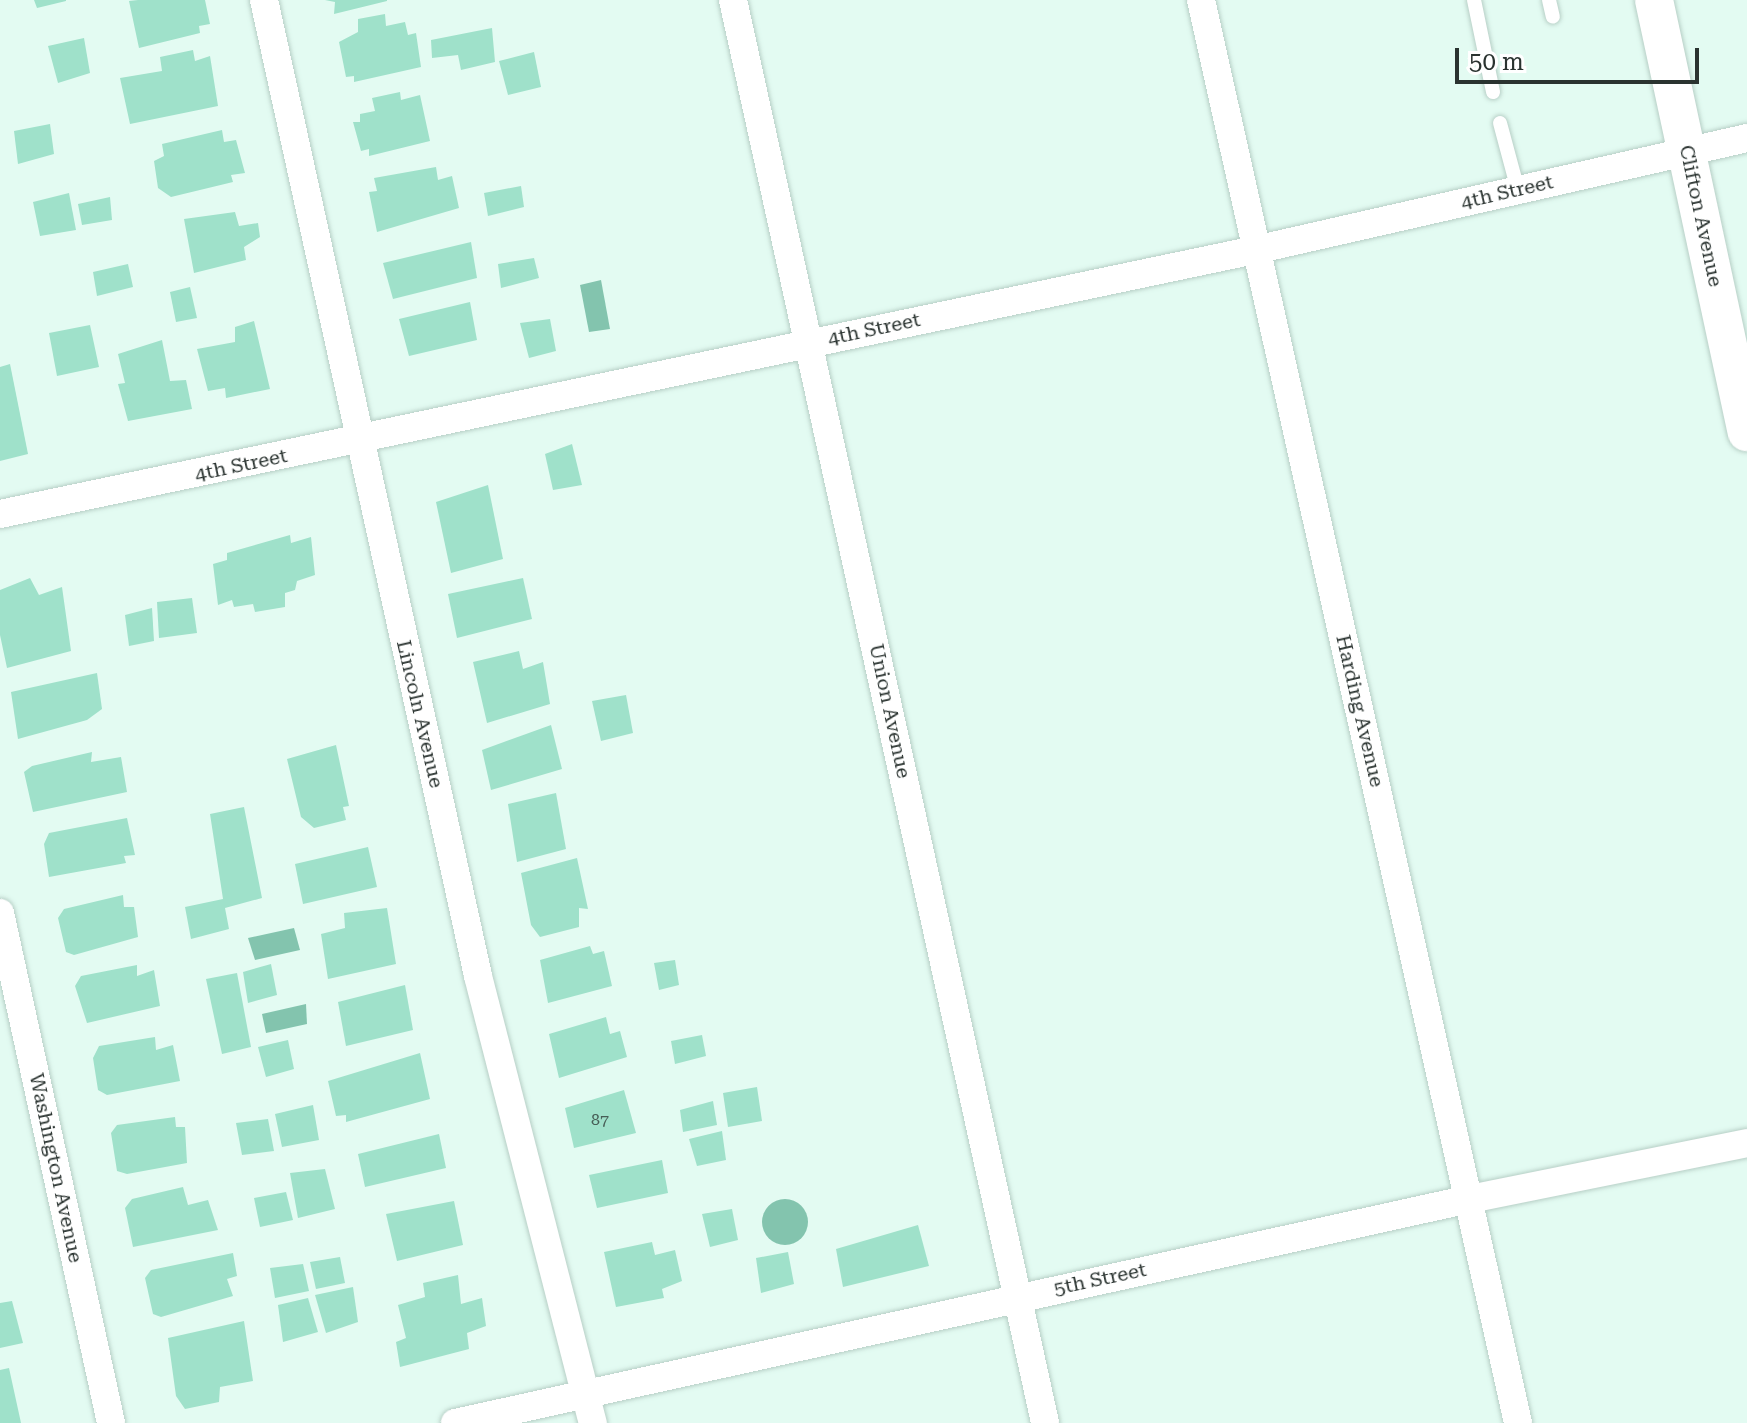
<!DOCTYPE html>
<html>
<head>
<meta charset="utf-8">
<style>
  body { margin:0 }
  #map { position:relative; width:1747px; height:1423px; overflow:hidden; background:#e3fbf2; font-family:"Roboto Serif",serif }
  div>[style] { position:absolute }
  .water>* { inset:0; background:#83c4ae }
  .round { border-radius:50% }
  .building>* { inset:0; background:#9fe1ca }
  .roads { filter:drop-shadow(0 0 2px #b7cfc6) drop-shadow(0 0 2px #b7cfc6) }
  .lane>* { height:14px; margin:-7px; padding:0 7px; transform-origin:7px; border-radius:7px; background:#fff }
  .street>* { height:28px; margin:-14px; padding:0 14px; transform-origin:14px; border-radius:14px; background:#fff }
  .secondary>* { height:38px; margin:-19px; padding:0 19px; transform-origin:19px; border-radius:19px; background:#fff }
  span { translate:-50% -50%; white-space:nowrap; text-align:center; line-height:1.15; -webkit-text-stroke:6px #fff; paint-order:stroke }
  .number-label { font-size:16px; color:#475e56 }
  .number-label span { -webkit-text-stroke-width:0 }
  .street-label { font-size:20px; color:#2a3330 }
  .scale { position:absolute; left:1455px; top:48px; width:244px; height:36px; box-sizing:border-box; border:4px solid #2a3330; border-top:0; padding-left:10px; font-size:24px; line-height:28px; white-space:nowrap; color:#2a3330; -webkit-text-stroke:6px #fff; paint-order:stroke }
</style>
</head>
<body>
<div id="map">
  <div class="water">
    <i style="clip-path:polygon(601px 280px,610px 329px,589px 332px,580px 285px)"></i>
    <i style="clip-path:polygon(294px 928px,300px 950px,255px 960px,248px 938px)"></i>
    <i style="clip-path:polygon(306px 1004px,307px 1024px,266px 1033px,262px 1014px)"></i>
    <i class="round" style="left:762px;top:1199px;width:46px;height:46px"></i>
  </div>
  <div class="building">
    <i style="clip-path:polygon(34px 0,66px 0,66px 1px,37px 8px)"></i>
    <i style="clip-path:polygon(138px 0,205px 0,210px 24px,199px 26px,200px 33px,139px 48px,129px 1px)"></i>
    <i style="clip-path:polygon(325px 0,387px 0,387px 1px,334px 14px,335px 2px)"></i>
    <i style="clip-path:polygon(385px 14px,386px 26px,405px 22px,408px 35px,416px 33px,421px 67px,354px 82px,354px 76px,346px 77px,339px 42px,358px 32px,358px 19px)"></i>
    <i style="clip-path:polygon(492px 28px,495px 62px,461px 70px,458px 55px,432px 58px,431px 40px)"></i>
    <i style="clip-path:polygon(84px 38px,90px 73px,58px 83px,48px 46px)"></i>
    <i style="clip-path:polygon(193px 50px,195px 61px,210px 56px,218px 106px,130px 124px,120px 78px,162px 71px,160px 57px)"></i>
    <i style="clip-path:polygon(534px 52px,541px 87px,508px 95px,499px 61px)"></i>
    <i style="clip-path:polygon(400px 92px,401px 100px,420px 95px,430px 141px,369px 156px,369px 149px,361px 151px,353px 122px,360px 122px,360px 114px,375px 111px,372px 98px)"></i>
    <i style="clip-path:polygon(50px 124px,54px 154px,18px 164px,14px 131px)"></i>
    <i style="clip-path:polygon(222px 130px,224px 142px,236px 140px,245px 173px,231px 175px,233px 182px,171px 197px,158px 188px,154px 161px,164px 156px,162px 144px)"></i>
    <i style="clip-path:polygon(436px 167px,438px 180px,452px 176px,459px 208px,377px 232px,369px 192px,377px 191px,374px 178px)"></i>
    <i style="clip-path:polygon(521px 186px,524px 207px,488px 216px,484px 193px)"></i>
    <i style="clip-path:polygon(69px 193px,76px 230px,40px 236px,33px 202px)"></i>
    <i style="clip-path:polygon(110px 197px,112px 220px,82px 225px,78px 204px)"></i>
    <i style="clip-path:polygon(235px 212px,239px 226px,258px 223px,260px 237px,244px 247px,246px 260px,194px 273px,184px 219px)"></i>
    <i style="clip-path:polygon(471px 242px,477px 278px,393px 299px,383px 263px)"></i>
    <i style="clip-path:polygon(534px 258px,539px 278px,501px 288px,498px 264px)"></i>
    <i style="clip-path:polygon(128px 264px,133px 287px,97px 296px,93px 272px)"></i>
    <i style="clip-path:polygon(190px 287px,197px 318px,176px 322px,170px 292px)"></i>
    <i style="clip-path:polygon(470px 302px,477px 340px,409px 356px,399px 319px)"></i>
    <i style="clip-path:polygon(550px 319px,556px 351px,529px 358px,520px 323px)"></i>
    <i style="clip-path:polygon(254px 321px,270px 389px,226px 398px,225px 388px,208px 391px,197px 349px,235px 342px,235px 327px)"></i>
    <i style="clip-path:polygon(90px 325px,99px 367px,57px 376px,49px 333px)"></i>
    <i style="clip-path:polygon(162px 340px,170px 381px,186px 380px,192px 409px,128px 421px,118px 384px,125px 383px,118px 354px)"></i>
    <i style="clip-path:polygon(10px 364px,28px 454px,0 461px,0 367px)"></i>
    <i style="clip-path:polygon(572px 444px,582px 485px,553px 490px,545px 454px)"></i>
    <i style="clip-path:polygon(488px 485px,503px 559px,451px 573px,436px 502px)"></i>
    <i style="clip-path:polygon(290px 535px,291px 543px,311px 537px,315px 575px,297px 581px,295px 590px,285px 593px,285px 607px,255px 612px,253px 604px,234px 607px,232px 600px,218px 605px,213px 564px,227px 560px,227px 553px)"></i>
    <i style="clip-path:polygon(30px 578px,39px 595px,62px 587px,71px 651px,7px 668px,0 635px,0 590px)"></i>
    <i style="clip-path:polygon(523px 578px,532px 619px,457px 638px,448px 594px)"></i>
    <i style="clip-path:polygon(192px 598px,197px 633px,159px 638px,157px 602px)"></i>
    <i style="clip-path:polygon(152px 608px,154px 641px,129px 646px,125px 615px)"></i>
    <i style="clip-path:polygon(519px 651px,523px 669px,543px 662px,550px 704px,487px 723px,473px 662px)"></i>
    <i style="clip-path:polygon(97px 673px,102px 709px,87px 720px,18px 739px,11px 692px)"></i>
    <i style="clip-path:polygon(626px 695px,633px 733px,601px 741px,592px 701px)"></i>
    <i style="clip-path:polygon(551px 725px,562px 769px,491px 790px,482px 750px)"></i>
    <i style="clip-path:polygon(336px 745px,349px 806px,343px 807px,346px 820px,314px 828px,301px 817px,287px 759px)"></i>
    <i style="clip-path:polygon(92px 752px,91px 762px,121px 757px,127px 792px,33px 812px,24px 772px,32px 766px)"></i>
    <i style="clip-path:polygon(556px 793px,566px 849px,517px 862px,508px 804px)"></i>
    <i style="clip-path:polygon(244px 807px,262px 898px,225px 908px,229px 929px,191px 939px,185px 907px,223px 899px,210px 814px)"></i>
    <i style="clip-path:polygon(127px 818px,135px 855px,124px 856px,126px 863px,49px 877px,44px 844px,49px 833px)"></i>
    <i style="clip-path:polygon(368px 847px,377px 887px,303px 904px,295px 864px)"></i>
    <i style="clip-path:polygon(577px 858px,588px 909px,579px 908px,579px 927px,540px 937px,531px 925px,521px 873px)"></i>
    <i style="clip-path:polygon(123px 895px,124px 907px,134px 907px,138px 937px,74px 955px,66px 952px,58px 918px,64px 909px)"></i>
    <i style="clip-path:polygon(387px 908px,396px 964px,328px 979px,321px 934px,345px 928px,344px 913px)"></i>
    <i style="clip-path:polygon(590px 946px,593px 954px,604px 951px,612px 986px,548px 1003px,540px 960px)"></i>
    <i style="clip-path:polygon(675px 960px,679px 985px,659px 990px,654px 963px)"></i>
    <i style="clip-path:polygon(271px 964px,277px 995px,248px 1003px,243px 972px)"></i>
    <i style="clip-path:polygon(137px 965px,137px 976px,154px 970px,160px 1006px,87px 1023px,75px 986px,81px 976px)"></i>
    <i style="clip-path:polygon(237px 973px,251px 1047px,222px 1054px,206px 979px)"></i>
    <i style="clip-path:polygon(405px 985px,413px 1030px,346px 1046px,338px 1002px)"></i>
    <i style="clip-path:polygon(606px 1017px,610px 1034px,620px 1031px,627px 1057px,559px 1078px,549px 1034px)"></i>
    <i style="clip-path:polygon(702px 1035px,706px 1056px,675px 1064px,671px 1041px)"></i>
    <i style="clip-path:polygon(155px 1037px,156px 1050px,173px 1045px,180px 1081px,107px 1095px,98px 1090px,93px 1058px,99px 1046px)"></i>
    <i style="clip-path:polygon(288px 1040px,294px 1069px,266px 1077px,258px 1047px)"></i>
    <i style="clip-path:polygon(420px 1053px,430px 1099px,346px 1122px,346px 1115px,336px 1116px,328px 1081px)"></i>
    <i style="clip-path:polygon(757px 1087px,762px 1121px,728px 1127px,723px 1093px)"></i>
    <i style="clip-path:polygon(624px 1090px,636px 1133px,574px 1148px,565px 1108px)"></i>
    <i style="clip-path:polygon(713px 1101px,717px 1125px,683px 1132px,680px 1110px)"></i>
    <i style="clip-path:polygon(313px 1105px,319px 1140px,282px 1147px,275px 1114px)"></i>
    <i style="clip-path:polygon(175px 1117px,176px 1127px,185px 1127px,187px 1163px,127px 1174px,117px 1171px,111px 1133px,117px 1125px)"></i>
    <i style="clip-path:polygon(268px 1119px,274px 1151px,242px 1155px,236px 1123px)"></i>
    <i style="clip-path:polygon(722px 1131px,726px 1160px,697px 1166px,689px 1139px)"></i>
    <i style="clip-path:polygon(439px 1134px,446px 1168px,365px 1187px,358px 1154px)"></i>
    <i style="clip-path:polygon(662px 1160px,668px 1193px,597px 1208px,589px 1175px)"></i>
    <i style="clip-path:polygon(325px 1169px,335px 1209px,298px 1218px,290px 1173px)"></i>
    <i style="clip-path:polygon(183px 1187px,188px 1205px,208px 1200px,218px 1230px,133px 1247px,125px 1208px,132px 1199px)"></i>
    <i style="clip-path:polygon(286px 1192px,293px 1220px,260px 1227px,254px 1198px)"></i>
    <i style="clip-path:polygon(454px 1201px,463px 1245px,397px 1261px,386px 1214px)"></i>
    <i style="clip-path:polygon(732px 1209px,738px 1240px,710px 1247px,702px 1214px)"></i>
    <i style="clip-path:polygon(918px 1225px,929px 1266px,843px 1287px,836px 1249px)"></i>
    <i style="clip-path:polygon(652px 1242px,655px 1255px,675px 1250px,682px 1281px,662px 1289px,664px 1298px,616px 1307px,604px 1252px)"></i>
    <i style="clip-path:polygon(788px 1252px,794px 1284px,761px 1293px,756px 1258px)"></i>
    <i style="clip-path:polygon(233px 1253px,237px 1276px,227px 1279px,233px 1296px,161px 1317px,153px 1314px,145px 1278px,151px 1270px)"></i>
    <i style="clip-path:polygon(340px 1257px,345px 1283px,316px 1289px,310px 1262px)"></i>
    <i style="clip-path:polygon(303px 1264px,309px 1291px,275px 1298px,270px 1268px)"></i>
    <i style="clip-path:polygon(458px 1275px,461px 1304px,482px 1298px,486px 1326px,467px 1333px,469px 1349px,400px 1367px,396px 1342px,406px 1338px,398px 1305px,425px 1297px,423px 1283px)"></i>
    <i style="clip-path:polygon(353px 1287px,358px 1322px,326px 1333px,315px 1295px)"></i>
    <i style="clip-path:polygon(308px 1298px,318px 1332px,283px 1342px,278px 1305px)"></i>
    <i style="clip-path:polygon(12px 1301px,23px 1343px,0 1348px,0 1303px)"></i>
    <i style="clip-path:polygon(244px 1321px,253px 1381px,220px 1387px,219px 1402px,185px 1409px,176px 1396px,168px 1338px)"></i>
    <i style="clip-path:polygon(9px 1368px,21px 1423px,0 1423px,0 1370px)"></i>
  </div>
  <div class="roads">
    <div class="lane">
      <i style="left:1474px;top:0;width:94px;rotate:78.3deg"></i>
      <i style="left:1549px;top:0;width:17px;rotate:77deg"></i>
      <i style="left:1500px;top:123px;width:69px;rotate:75deg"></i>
    </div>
    <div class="street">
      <i style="left:264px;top:0;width:999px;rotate:77.63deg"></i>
      <i style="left:478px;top:976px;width:462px;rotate:75.6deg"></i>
      <i style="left:733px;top:0;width:1457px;rotate:77.63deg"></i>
      <i style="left:1201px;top:0;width:1458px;rotate:77.44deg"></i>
      <i style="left:0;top:514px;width:1282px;rotate:-11.88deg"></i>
      <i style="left:1255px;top:250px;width:505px;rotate:-12.82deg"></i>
      <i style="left:0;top:913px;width:522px;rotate:77.72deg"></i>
      <i style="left:455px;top:1423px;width:1039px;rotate:-12.45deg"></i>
      <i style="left:1470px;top:1199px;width:283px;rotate:-11.4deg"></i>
    </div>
    <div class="secondary">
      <i style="left:1654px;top:0;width:442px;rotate:77.9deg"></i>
    </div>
  </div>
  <div class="number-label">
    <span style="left:600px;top:1120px">87</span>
  </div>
  <div class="street-label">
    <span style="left:1507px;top:192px;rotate:-13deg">4th Street</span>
    <span style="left:1701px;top:216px;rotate:78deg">Clifton Avenue</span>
    <span style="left:874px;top:329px;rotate:-12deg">4th Street</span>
    <span style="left:241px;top:465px;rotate:-12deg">4th Street</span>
    <span style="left:890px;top:711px;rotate:78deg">Union Avenue</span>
    <span style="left:1360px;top:711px;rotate:77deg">Harding Avenue</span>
    <span style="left:420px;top:714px;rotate:77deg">Lincoln Avenue</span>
    <span style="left:56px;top:1168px;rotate:78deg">Washington Avenue</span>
    <span style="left:1100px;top:1279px;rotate:-12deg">5th Street</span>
  </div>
  <div class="scale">50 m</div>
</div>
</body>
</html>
